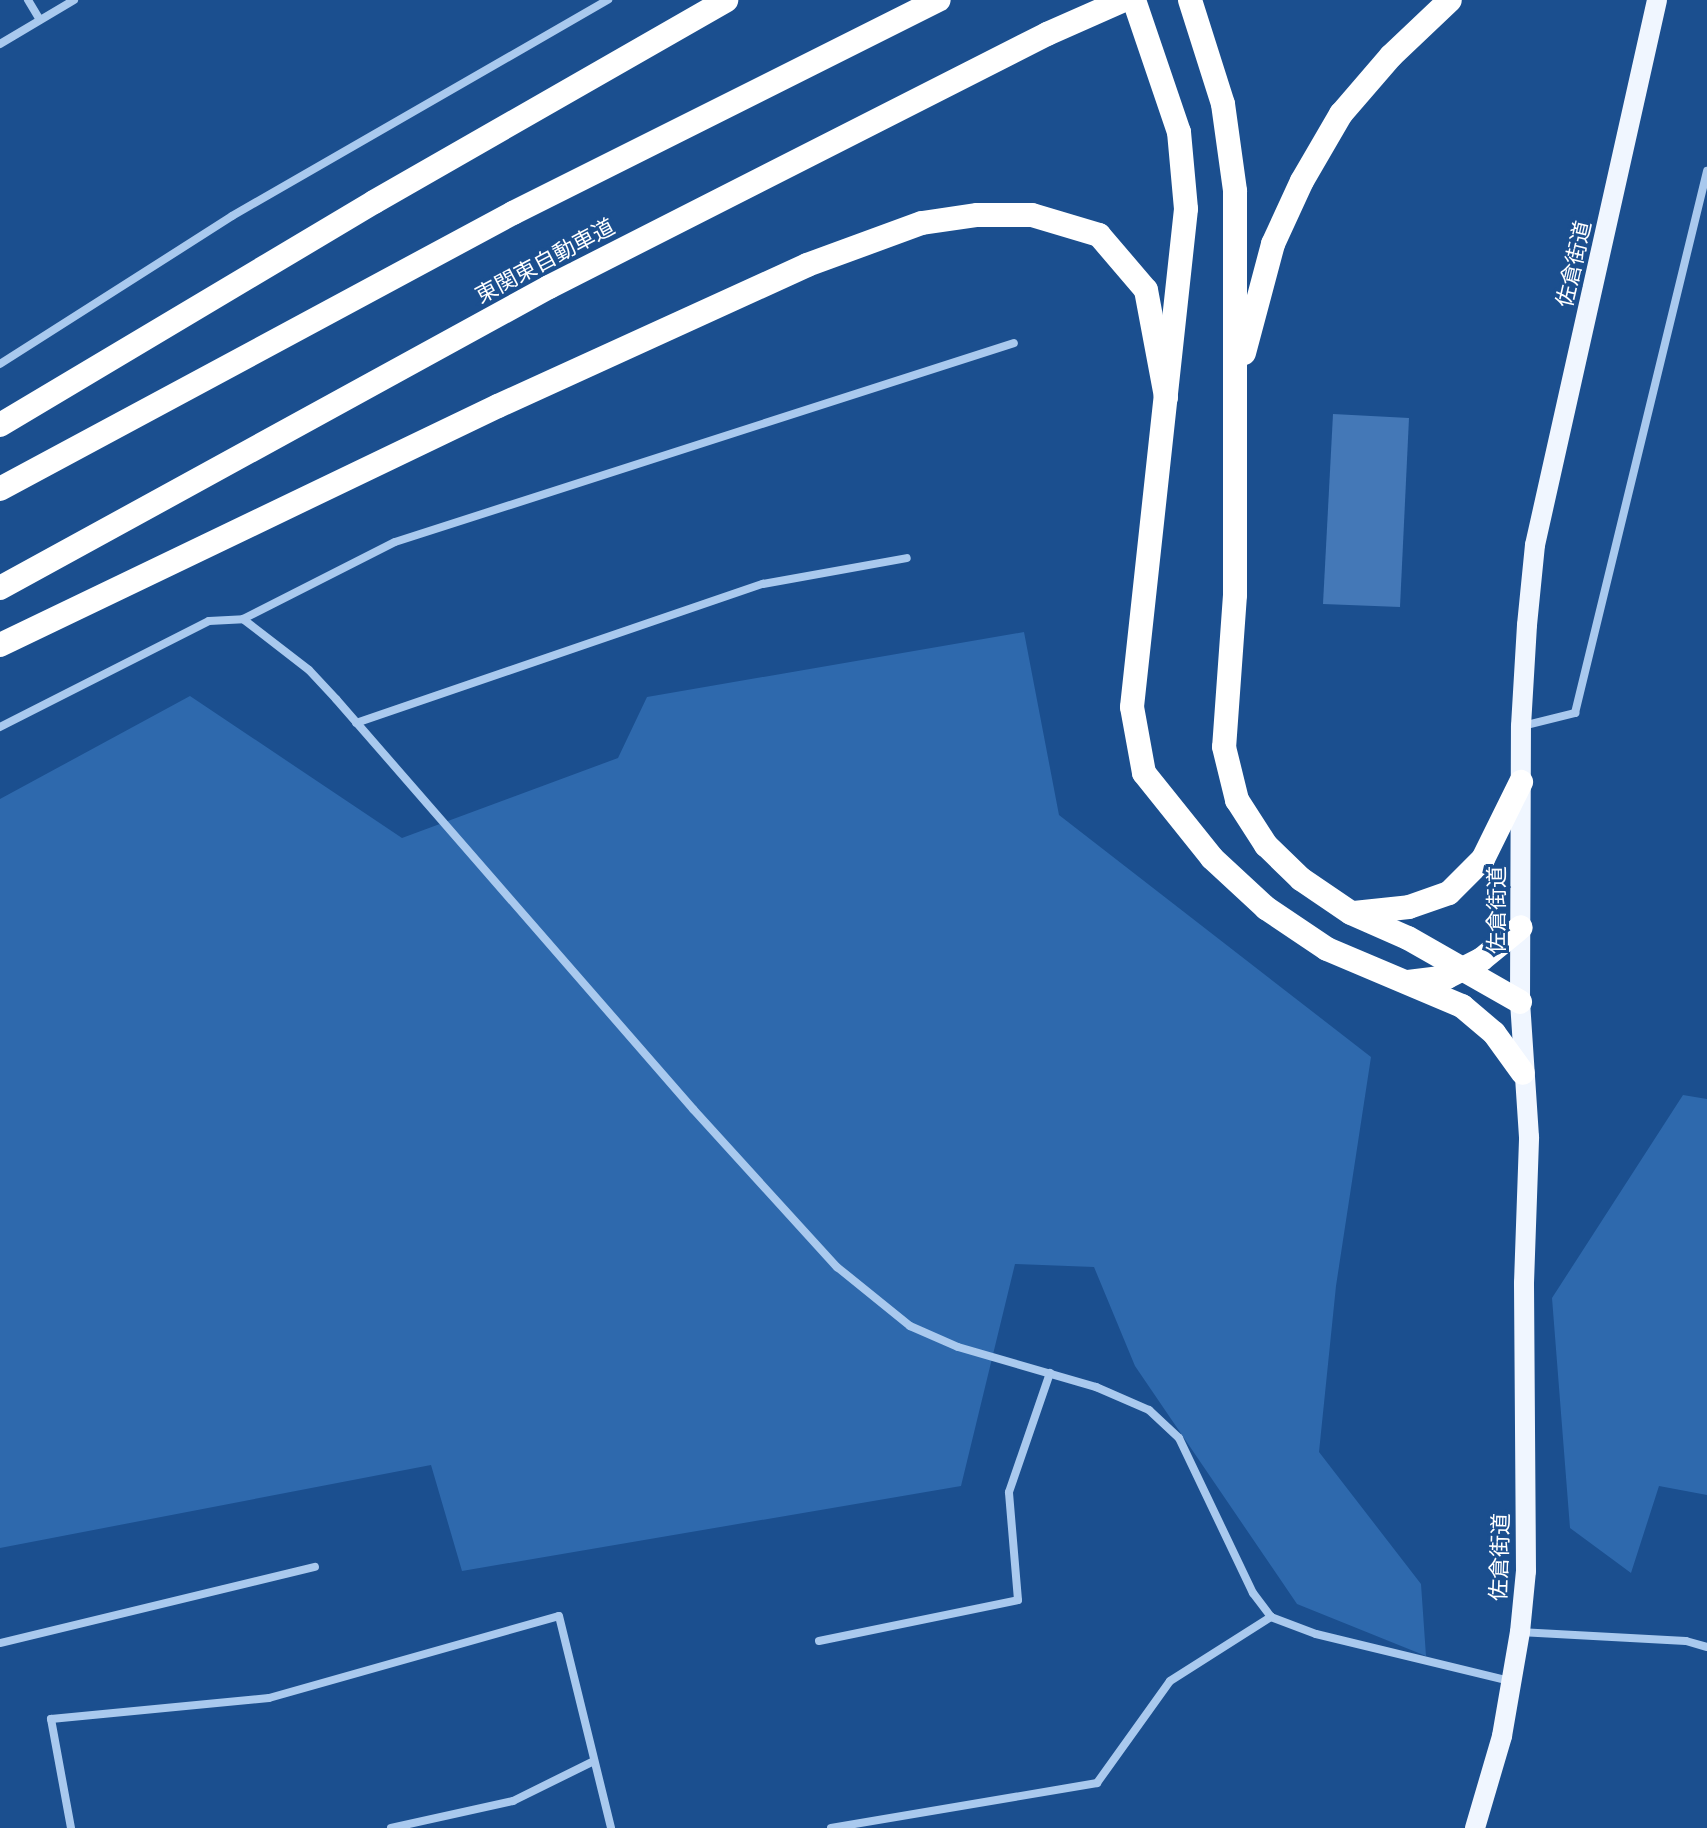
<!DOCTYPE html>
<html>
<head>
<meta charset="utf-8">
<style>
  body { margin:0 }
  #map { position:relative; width:1707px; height:1828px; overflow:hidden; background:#1b4f8f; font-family:"Fira Sans","Noto Sans JP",sans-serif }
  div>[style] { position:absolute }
  .green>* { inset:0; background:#2e69ad }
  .building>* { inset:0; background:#4478b7 }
  .minor>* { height:8px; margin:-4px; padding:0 4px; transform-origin:4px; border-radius:4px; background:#a9c9ee }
  .primary>* { height:20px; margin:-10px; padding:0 10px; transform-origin:10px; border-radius:10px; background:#f0f6ff }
  .motorway>* { height:24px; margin:-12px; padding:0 12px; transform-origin:12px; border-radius:12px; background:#fff }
  span { translate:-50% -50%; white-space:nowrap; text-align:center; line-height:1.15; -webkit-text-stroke:6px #1b4f8f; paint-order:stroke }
  .street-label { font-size:22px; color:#fff }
</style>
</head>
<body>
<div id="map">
  <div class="green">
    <i style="clip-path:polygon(1024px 632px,1059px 815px,1371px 1057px,1336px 1286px,1319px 1452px,1421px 1584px,1426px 1656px,1297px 1604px,1135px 1366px,1094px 1267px,1015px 1264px,961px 1486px,462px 1571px,431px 1465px,0 1548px,0 799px,190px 696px,402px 838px,618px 758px,647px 697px)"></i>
    <i style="clip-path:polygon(1683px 1095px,1707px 1099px,1707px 1495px,1659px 1486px,1631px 1573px,1570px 1528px,1552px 1298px)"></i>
  </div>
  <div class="building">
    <i style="clip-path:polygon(1333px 414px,1409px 418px,1400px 607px,1323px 604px)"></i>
  </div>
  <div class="minor">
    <i style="left:28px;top:0;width:23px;rotate:59deg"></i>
    <i style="left:0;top:44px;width:86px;rotate:-30.7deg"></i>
    <i style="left:0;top:364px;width:275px;rotate:-32.5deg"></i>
    <i style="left:232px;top:216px;width:434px;rotate:-29.9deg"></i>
    <i style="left:243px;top:619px;width:170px;rotate:-26.9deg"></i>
    <i style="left:395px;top:542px;width:650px;rotate:-17.82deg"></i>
    <i style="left:356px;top:723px;width:430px;rotate:-18.9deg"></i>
    <i style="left:763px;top:584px;width:146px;rotate:-10.2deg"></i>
    <i style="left:1522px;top:726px;width:55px;rotate:-13.8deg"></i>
    <i style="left:1575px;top:713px;width:558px;rotate:-76.31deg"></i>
    <i style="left:0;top:727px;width:234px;rotate:-26.9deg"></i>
    <i style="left:209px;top:621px;width:34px;rotate:-3deg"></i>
    <i style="left:243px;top:619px;width:83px;rotate:37.7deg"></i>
    <i style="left:309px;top:670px;width:40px;rotate:47deg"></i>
    <i style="left:336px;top:699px;width:544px;rotate:48.95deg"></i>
    <i style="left:693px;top:1109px;width:214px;rotate:47.7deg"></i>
    <i style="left:837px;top:1267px;width:94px;rotate:38.9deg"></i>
    <i style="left:910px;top:1326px;width:52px;rotate:23.6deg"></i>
    <i style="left:958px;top:1347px;width:144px;rotate:16.2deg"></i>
    <i style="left:1096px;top:1387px;width:58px;rotate:23.5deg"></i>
    <i style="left:1149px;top:1410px;width:41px;rotate:43deg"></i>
    <i style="left:1179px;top:1438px;width:172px;rotate:64.5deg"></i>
    <i style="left:1253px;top:1593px;width:30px;rotate:53deg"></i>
    <i style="left:1271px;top:1617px;width:48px;rotate:20.7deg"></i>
    <i style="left:1316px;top:1634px;width:200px;rotate:13.6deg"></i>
    <i style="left:1521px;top:1632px;width:165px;rotate:3.1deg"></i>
    <i style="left:1686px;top:1641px;width:22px;rotate:16deg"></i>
    <i style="left:819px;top:1641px;width:203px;rotate:-11.6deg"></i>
    <i style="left:1018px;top:1600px;width:108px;rotate:-94.8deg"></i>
    <i style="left:1009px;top:1492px;width:126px;rotate:-71deg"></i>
    <i style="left:0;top:1643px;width:324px;rotate:-13.6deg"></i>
    <i style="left:71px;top:1828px;width:111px;rotate:-100.4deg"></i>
    <i style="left:51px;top:1719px;width:219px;rotate:-5.5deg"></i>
    <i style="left:269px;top:1698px;width:301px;rotate:-15.8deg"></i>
    <i style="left:559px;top:1616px;width:218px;rotate:76.2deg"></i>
    <i style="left:391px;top:1828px;width:125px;rotate:-12.5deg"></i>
    <i style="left:513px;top:1801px;width:90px;rotate:-26.3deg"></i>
    <i style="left:831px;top:1828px;width:270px;rotate:-9.6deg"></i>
    <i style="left:1097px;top:1783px;width:125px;rotate:-54.4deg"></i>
    <i style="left:1170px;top:1681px;width:120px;rotate:-32.4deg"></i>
  </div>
  <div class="primary">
    <i style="left:1475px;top:1828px;width:96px;rotate:-73.6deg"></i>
    <i style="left:1502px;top:1736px;width:106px;rotate:-80.2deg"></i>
    <i style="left:1520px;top:1632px;width:61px;rotate:-84.4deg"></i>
    <i style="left:1526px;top:1571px;width:288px;rotate:-90.4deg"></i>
    <i style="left:1524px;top:1283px;width:146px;rotate:-88deg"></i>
    <i style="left:1529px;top:1137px;width:135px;rotate:-93.8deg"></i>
    <i style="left:1520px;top:1002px;width:276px;rotate:-89.8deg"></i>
    <i style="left:1521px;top:726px;width:101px;rotate:-86.6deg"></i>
    <i style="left:1527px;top:625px;width:80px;rotate:-84.3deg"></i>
    <i style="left:1535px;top:545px;width:558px;rotate:-77.38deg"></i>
  </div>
  <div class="motorway">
    <i style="left:1134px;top:0;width:139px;rotate:71.2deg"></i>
    <i style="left:1179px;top:132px;width:77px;rotate:84.8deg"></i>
    <i style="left:1186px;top:209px;width:501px;rotate:96.19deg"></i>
    <i style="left:1132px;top:707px;width:67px;rotate:79.7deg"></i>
    <i style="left:1144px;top:773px;width:109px;rotate:51.3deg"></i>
    <i style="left:1212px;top:858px;width:74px;rotate:42.8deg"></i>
    <i style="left:1266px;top:908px;width:73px;rotate:33.9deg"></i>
    <i style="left:1327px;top:949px;width:147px;rotate:22.9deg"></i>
    <i style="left:1462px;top:1006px;width:42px;rotate:40.2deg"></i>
    <i style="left:1494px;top:1033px;width:49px;rotate:54.1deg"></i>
    <i style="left:1190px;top:0;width:109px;rotate:72.4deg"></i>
    <i style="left:1223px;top:104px;width:88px;rotate:82.1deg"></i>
    <i style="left:1235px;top:191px;width:404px;rotate:90deg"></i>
    <i style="left:1235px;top:595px;width:152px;rotate:94.1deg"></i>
    <i style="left:1224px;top:747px;width:55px;rotate:76.2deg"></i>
    <i style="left:1237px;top:800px;width:54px;rotate:57.2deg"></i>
    <i style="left:1266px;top:845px;width:49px;rotate:44.2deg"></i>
    <i style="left:1301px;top:879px;width:60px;rotate:34.2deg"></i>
    <i style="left:1351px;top:913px;width:62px;rotate:23.7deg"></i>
    <i style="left:1408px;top:938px;width:129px;rotate:29.7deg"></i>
    <i style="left:1244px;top:353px;width:113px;rotate:-75.1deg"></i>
    <i style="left:1273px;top:244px;width:69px;rotate:-65.3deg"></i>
    <i style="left:1302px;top:181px;width:78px;rotate:-59.8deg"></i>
    <i style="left:1341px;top:114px;width:77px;rotate:-49.2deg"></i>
    <i style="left:1391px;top:56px;width:81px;rotate:-43.5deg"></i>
    <i style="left:0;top:425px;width:435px;rotate:-30.8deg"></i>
    <i style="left:374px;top:202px;width:406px;rotate:-29.8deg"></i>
    <i style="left:0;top:489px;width:583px;rotate:-28.28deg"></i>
    <i style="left:513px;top:213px;width:476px;rotate:-26.6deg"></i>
    <i style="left:0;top:588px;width:626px;rotate:-28.73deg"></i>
    <i style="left:549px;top:287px;width:559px;rotate:-26.93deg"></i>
    <i style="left:1047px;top:34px;width:84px;rotate:-23.8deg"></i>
    <i style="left:0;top:645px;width:552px;rotate:-25.64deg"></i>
    <i style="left:498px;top:406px;width:340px;rotate:-24.5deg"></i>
    <i style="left:807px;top:265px;width:122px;rotate:-20.1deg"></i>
    <i style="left:922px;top:223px;width:56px;rotate:-8.3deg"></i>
    <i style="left:977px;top:215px;width:55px"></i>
    <i style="left:1032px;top:215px;width:70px;rotate:16.6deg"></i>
    <i style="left:1099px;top:235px;width:72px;rotate:49.5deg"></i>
    <i style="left:1146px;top:290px;width:109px;rotate:79.4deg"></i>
    <i style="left:1354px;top:913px;width:55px;rotate:-6.2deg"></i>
    <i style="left:1409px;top:907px;width:42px;rotate:-19.3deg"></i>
    <i style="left:1449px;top:893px;width:48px;rotate:-45deg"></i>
    <i style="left:1483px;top:859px;width:86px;rotate:-63.7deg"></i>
    <i style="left:1408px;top:982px;width:39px;rotate:-7deg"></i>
    <i style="left:1447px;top:977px;width:39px;rotate:-27deg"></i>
    <i style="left:1482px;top:959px;width:50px;rotate:-39.4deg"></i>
  </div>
  <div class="street-label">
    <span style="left:545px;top:261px;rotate:-28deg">東関東自動車道</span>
    <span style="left:1574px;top:264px;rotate:-77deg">佐倉街道</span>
    <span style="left:1497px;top:910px;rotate:-90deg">佐倉街道</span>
    <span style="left:1500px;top:1557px;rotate:-88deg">佐倉街道</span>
  </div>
</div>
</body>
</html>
